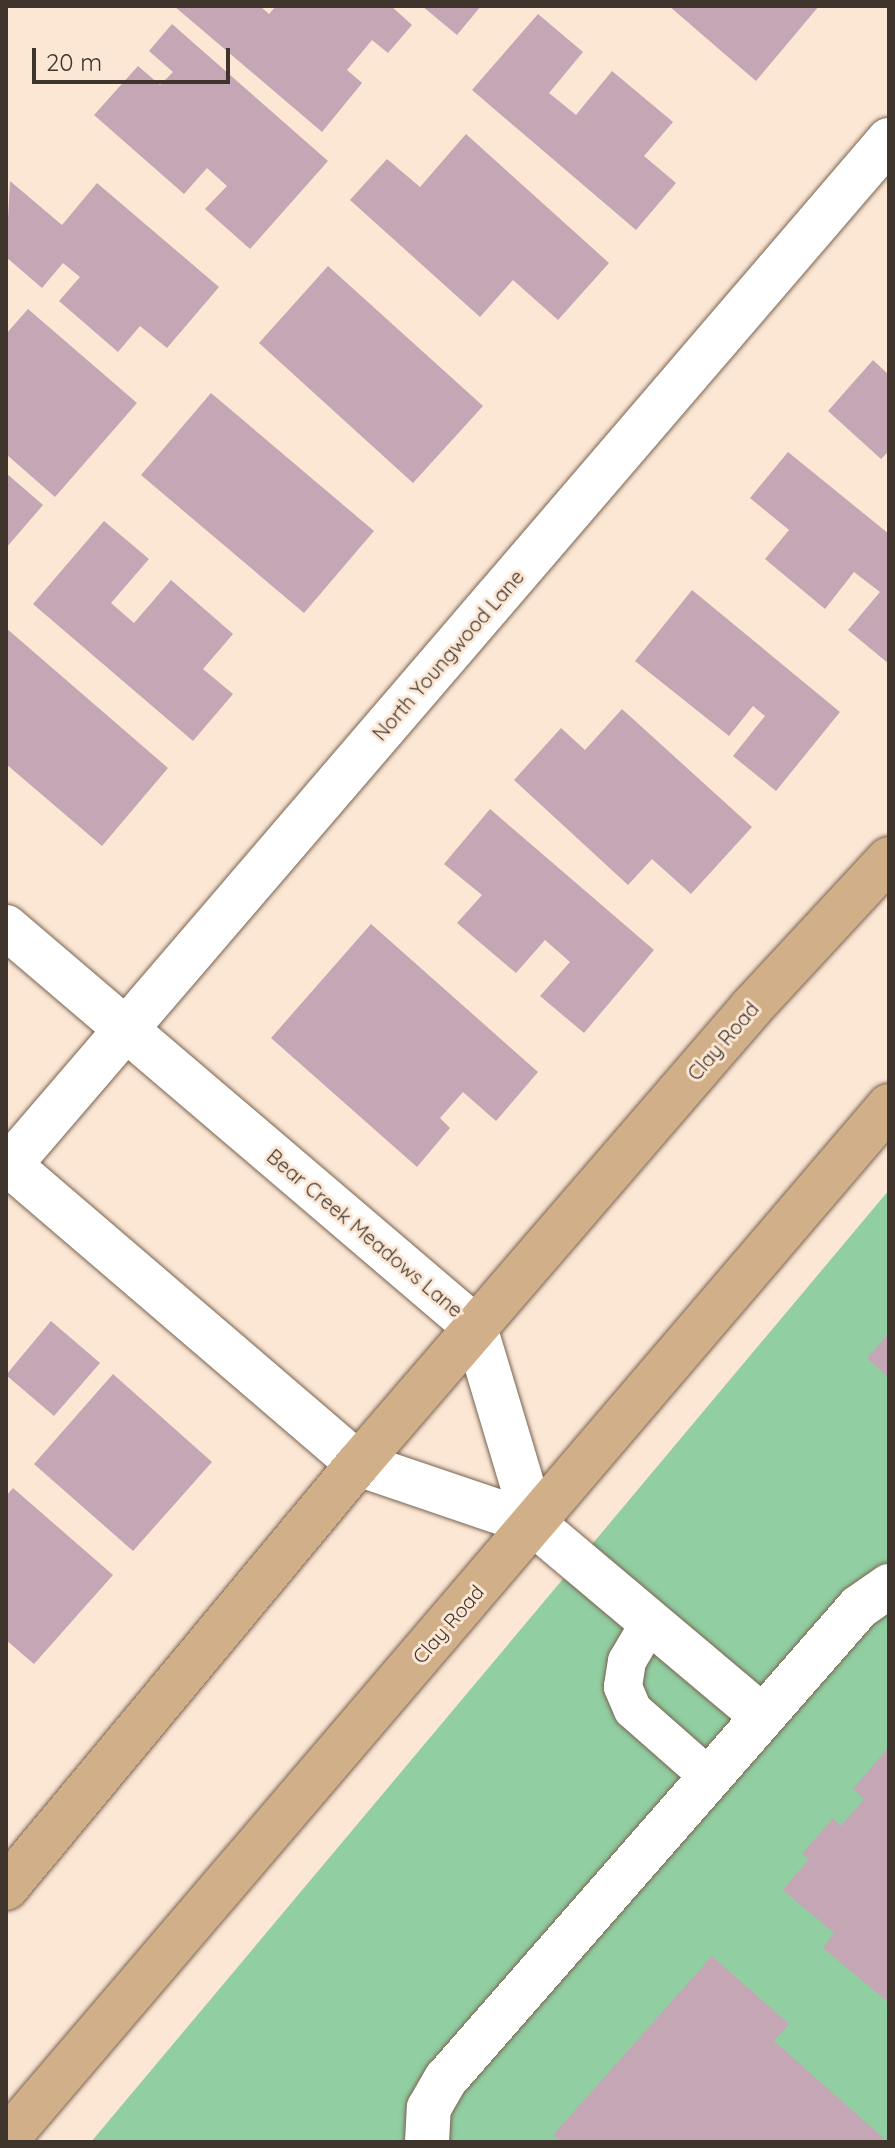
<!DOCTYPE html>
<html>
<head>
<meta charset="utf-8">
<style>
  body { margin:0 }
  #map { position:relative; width:895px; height:2148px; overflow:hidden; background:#fce7d5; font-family:Quicksand,sans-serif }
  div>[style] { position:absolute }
  .green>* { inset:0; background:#91cea2 }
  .building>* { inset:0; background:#c4a6b5 }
  .roads { filter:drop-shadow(0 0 2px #796350) drop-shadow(0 0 2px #796350) }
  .lane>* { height:38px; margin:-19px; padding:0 19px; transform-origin:19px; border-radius:19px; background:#fff }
  .street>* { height:44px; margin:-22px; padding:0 22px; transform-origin:22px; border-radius:22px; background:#fff }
  .primary>* { height:44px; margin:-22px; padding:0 22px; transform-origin:22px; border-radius:22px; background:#d0af89 }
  span { translate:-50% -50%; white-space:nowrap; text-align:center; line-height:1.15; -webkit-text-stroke:6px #fce7d5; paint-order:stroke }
  .street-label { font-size:20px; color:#3f352d }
  .frame { position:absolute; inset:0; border:8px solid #3f352d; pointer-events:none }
  .scale { position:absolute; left:32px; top:48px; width:198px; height:36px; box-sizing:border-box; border:4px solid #3f352d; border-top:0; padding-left:10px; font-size:24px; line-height:28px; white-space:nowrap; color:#3f352d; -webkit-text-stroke:6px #fce7d5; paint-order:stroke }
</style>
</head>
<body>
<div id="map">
  <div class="green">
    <i style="clip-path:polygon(889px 1190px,889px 2142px,91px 2142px)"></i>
  </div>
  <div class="building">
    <i style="clip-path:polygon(174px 6px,260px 6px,269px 14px,276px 6px,391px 6px,412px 25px,388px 53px,372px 40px,347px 70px,362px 83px,322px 132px)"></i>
    <i style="clip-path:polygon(422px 6px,481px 6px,457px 35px)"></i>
    <i style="clip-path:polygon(669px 6px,819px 6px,756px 81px)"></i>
    <i style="clip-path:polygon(538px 14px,583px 52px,549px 93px,576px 115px,612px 71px,673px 122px,644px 156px,676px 183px,636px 230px,472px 90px)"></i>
    <i style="clip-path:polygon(172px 24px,328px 161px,250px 249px,205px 209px,227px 186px,207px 168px,184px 194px,94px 115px,138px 66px,160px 85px,173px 72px,149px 51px)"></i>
    <i style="clip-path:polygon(466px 134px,609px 263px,558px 320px,513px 280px,480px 317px,350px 200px,387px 159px,420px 187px)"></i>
    <i style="clip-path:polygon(10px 181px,62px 225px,97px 183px,219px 287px,167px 348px,140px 326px,118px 352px,59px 301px,80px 277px,63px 263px,42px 288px,6px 257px)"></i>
    <i style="clip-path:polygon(328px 266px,483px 406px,413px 483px,259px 343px)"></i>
    <i style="clip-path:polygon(28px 309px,137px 403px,55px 497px,6px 454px,6px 334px)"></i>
    <i style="clip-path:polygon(873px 360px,889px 375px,889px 451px,881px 459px,828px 411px)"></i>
    <i style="clip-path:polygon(211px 393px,374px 531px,304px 613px,141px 475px)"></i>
    <i style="clip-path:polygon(788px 452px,889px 534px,889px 664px,848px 630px,880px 592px,854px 572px,825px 609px,765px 559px,789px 530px,750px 498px)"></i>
    <i style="clip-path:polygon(6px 473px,43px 505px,6px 548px)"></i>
    <i style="clip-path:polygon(104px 521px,149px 559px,111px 603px,134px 623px,171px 580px,233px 634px,203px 669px,233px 694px,193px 741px,33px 604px)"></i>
    <i style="clip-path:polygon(692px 590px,840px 712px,776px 791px,733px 756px,765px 716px,753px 706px,729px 736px,635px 661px)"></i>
    <i style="clip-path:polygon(6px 628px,168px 768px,102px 846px,6px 764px)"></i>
    <i style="clip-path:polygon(622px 709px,752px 827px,691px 894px,652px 859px,628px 885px,514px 780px,561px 728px,585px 750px)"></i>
    <i style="clip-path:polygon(490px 809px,654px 950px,584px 1033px,540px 996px,570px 962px,545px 940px,516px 973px,457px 923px,482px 895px,444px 864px)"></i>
    <i style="clip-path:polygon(371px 924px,538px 1072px,496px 1121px,463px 1092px,440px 1118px,450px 1128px,417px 1167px,271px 1038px)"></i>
    <i style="clip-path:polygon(51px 1321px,100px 1363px,54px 1416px,6px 1375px)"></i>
    <i style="clip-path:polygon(889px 1333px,889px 1378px,867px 1358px)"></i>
    <i style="clip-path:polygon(113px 1374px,212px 1462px,133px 1551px,34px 1464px)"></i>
    <i style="clip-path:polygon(13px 1488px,113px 1575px,34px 1664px,6px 1640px,6px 1496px)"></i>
    <i style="clip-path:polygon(889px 1747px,889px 2003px,823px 1948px,834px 1933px,783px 1890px,809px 1859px,802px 1854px,833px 1818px,841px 1826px,864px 1799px,853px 1789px)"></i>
    <i style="clip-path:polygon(712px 1956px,789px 2024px,774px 2041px,888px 2142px,562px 2142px,553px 2135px)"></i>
  </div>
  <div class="roads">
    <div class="lane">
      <i style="left:650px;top:1622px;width:45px;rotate:120.5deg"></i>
      <i style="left:627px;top:1661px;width:26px;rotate:99deg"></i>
      <i style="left:623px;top:1687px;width:25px;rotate:67deg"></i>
      <i style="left:633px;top:1710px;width:103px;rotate:41.4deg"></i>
    </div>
    <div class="street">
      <i style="left:6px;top:927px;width:616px;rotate:40.46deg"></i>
      <i style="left:475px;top:1327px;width:206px;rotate:73.3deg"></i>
      <i style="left:6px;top:1162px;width:464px;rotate:40.6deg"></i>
      <i style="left:358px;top:1464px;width:186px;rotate:18.8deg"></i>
      <i style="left:534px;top:1524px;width:299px;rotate:40.1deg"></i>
      <i style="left:6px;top:1169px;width:1356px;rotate:-49.37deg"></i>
      <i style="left:427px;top:2142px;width:34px;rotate:-87deg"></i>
      <i style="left:429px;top:2108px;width:34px;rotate:-60deg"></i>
      <i style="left:446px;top:2079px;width:627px;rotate:-48.81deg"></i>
      <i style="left:859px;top:1607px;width:37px;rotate:-35deg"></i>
    </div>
    <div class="primary">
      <i style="left:6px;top:1888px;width:551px;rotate:-50.3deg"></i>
      <i style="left:358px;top:1464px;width:602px;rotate:-49.24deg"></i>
      <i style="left:751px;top:1008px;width:203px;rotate:-47.2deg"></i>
      <i style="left:6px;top:2140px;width:1360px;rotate:-49.5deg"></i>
    </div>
  </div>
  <div class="street-label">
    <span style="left:448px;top:655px;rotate:-49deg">North Youngwood Lane</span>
    <span style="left:723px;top:1041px;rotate:-49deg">Clay Road</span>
    <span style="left:365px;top:1233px;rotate:40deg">Bear Creek Meadows Lane</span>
    <span style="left:448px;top:1624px;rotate:-49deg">Clay Road</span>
  </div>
  <div class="frame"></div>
  <div class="scale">20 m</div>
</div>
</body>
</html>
